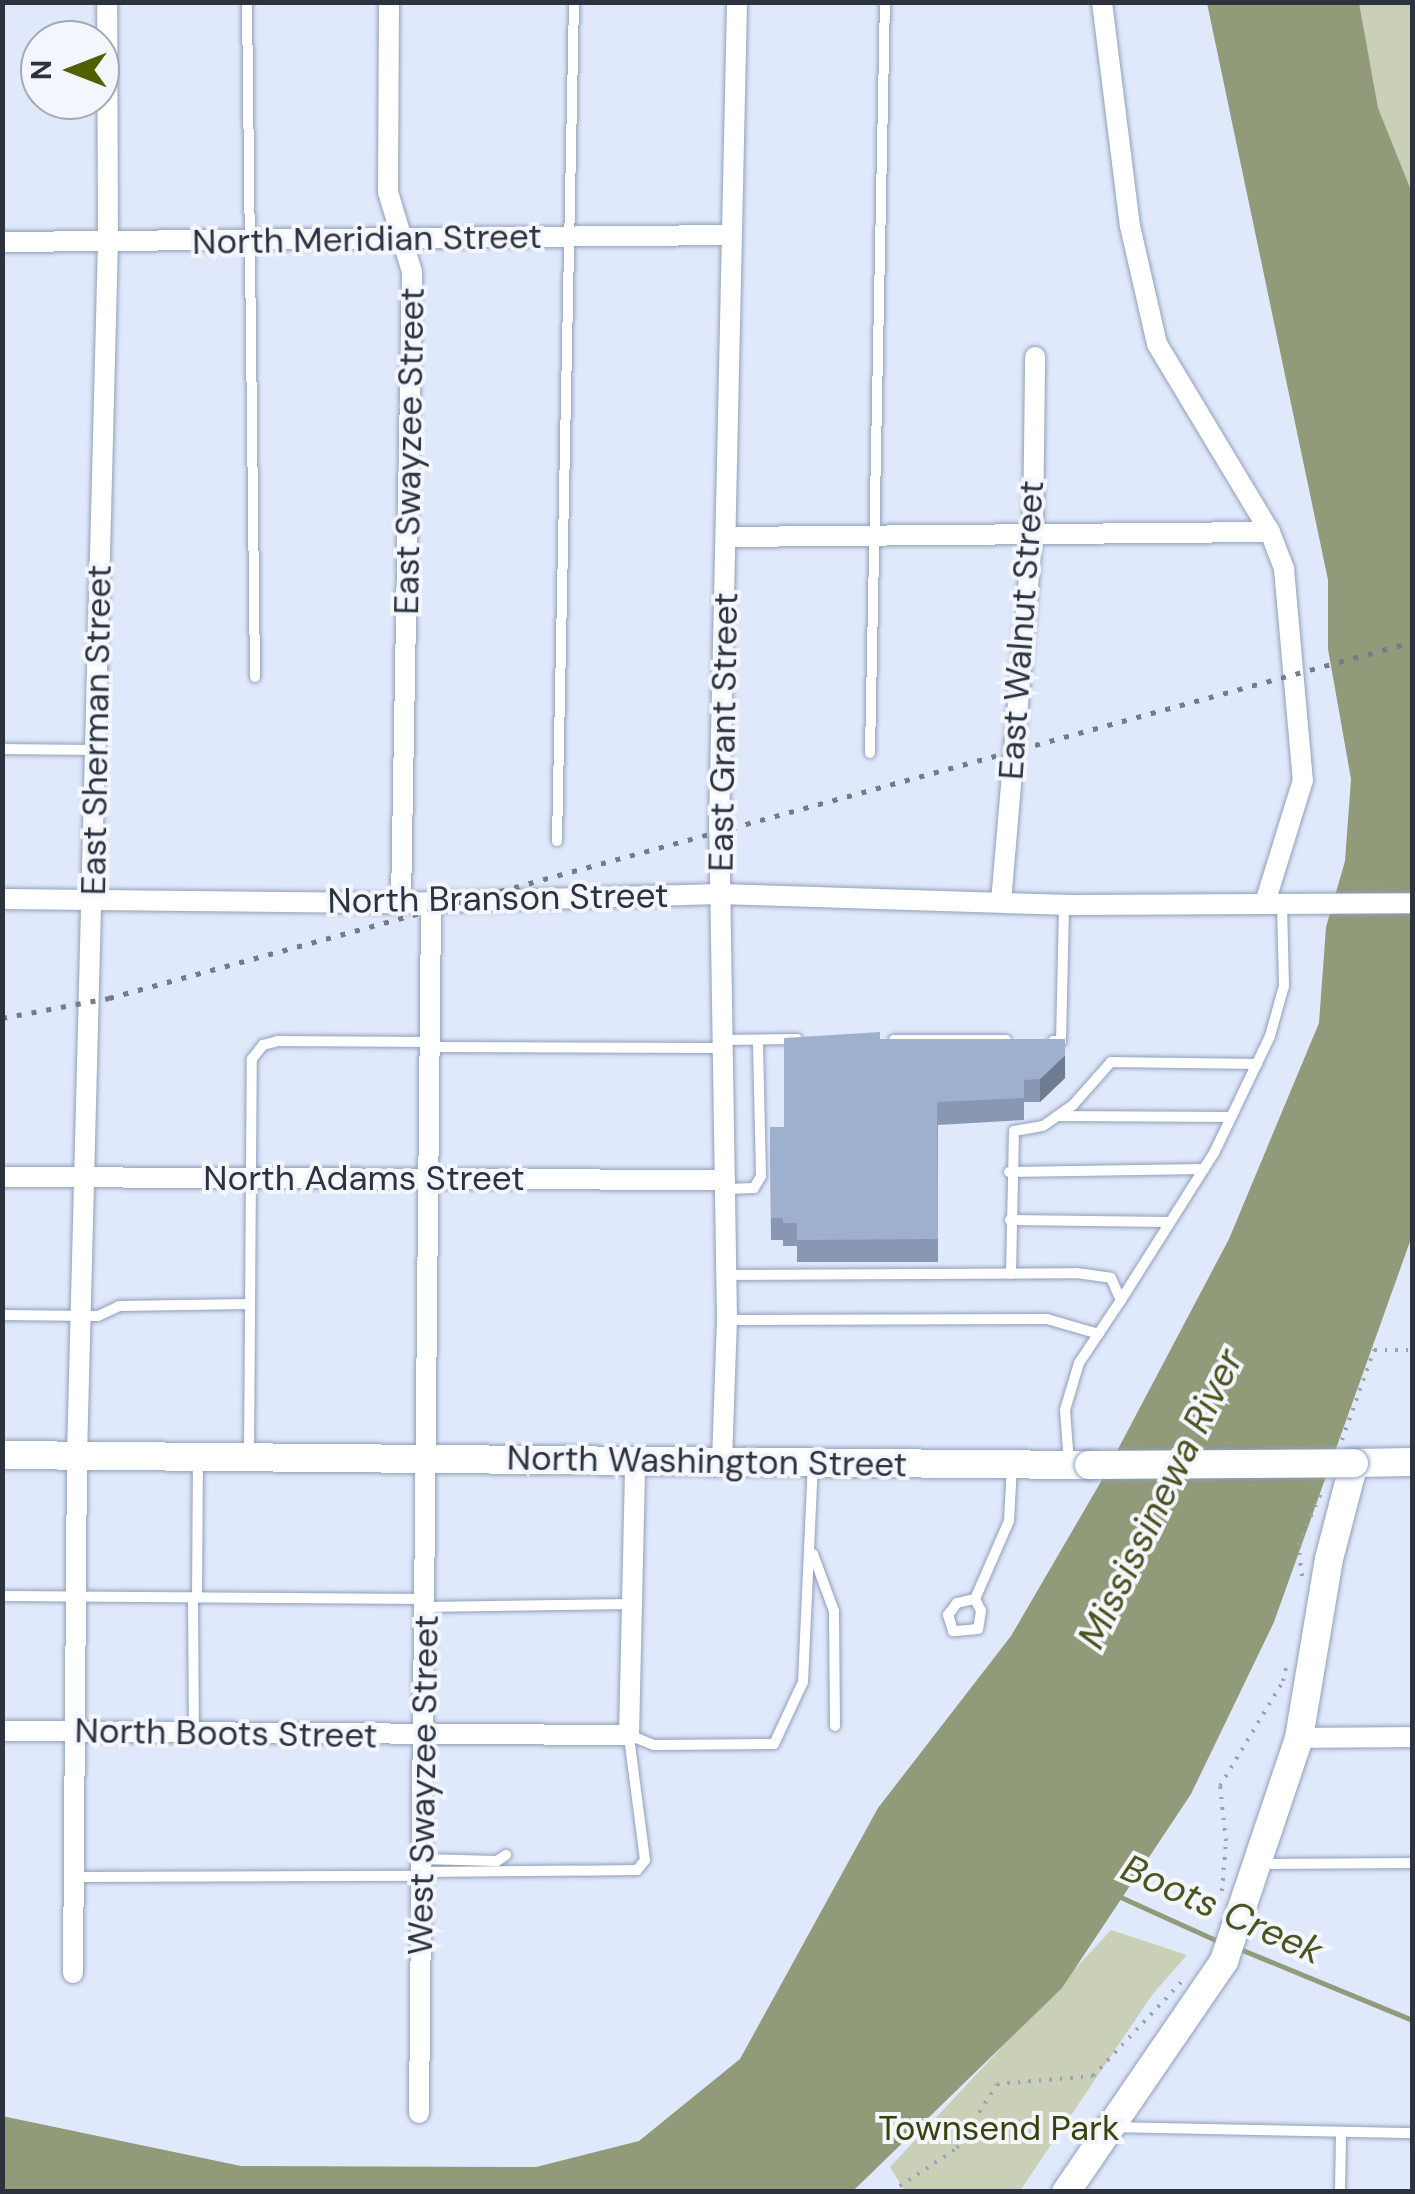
<!DOCTYPE html>
<html>
<head>
<meta charset="utf-8">
<style>
  body { margin:0 }
  #map { position:relative; width:1415px; height:2194px; overflow:hidden; background:#e0e9fb; font-family:"DM Sans",sans-serif }
  div>[style] { position:absolute }
  .green>* { inset:0; background:#c9d0b7 }
  .water>* { inset:0; background:#919a79 }
  .stream>* { height:5px; margin:-2.5px; padding:0 2.5px; transform-origin:2.5px; border-radius:2.5px; background:#919a79 }
  .path>* { height:4px; margin-top:-2px; transform-origin:0; background:repeating-linear-gradient(90deg,#9ba3b2 0 2.5px,transparent 0 10.5px) }
  .roads { filter:drop-shadow(0 0 2px #909fbb) drop-shadow(0 0 2px #909fbb) }
  .lane>* { height:10px; margin:-5px; padding:0 5px; transform-origin:5px; border-radius:5px; background:#fff }
  .street>* { height:20px; margin:-10px; padding:0 10px; transform-origin:10px; border-radius:10px; background:#fff }
  .secondary>* { height:28px; margin:-14px; padding:0 14px; transform-origin:14px; border-radius:14px; background:#fff }
  .rail>* { height:5px; margin-top:-2.5px; transform-origin:0; background:repeating-linear-gradient(90deg,#747b89 0 5px,transparent 0 15px) }
  .bridges { filter:drop-shadow(0 0 2px #909fbb) drop-shadow(0 0 2px #909fbb) }
  .secondary-bridge>* { height:28px; margin:-14px; padding:0 14px; transform-origin:14px; border-radius:14px; background:#fff }
  .wall>* { inset:0; background:#8997b2 }
  .shaded-wall>* { inset:0; background:#6f7b91 }
  .building>* { inset:0; background:#9fb0cf }
  span { translate:-50% -50%; white-space:nowrap; text-align:center; line-height:1.15; -webkit-text-stroke:8px #f3f6fc; paint-order:stroke }
  .street-label { font-size:35px; color:#2d333e }
  .park-label { font-size:35px; color:#394309 }
  .water-label { font-size:38px; color:#4a551e; font-style:italic }
  .frame { position:absolute; inset:0; border:5px solid #2d333e; pointer-events:none }
  .north { position:absolute; left:20px; top:20px; width:100px; height:100px; box-sizing:border-box; background:#f3f6fc; border:2px solid #a4a8b0; border-radius:50%; rotate:270deg; font-size:28px; font-weight:700; line-height:40px; text-align:center; color:#2d333e }
  .north::after { content:''; display:block; margin:auto; width:35px; height:45px; background:#505f00; clip-path:polygon(50% 0,100% 100%,50% 72%,0 100%) }
</style>
</head>
<body>
<div id="map">
  <div class="green">
    <i style="clip-path:polygon(1352px 3px,1412px 3px,1412px 262px)"></i>
    <i style="clip-path:polygon(1111px 1930px,1187px 1955px,1152px 1995px,1020px 2191px,905px 2191px,890px 2167px)"></i>
  </div>
  <div class="water">
    <i style="clip-path:polygon(1207px 3px,1359px 3px,1378px 108px,1412px 193px,1412px 1236px,1274px 1622px,1191px 1794px,1062px 1988px,853px 2191px,3px 2191px,2px 2116px,241px 2166px,536px 2167px,639px 2141px,740px 2059px,878px 1808px,1011px 1636px,1099px 1485px,1229px 1239px,1319px 1023px,1326px 927px,1345px 861px,1351px 779px,1328px 649px,1328px 580px)"></i>
  </div>
  <div class="stream">
    <i style="left:1116px;top:1895px;width:114px;rotate:24.3deg"></i>
    <i style="left:1240px;top:1949px;width:186px;rotate:22.4deg"></i>
  </div>
  <div class="path">
    <i style="left:1342px;top:1440px;width:96px;rotate:-70.4deg"></i>
    <i style="left:1374px;top:1350px;width:38px"></i>
    <i style="left:1302px;top:1576px;width:31px;rotate:-97deg"></i>
    <i style="left:1298px;top:1545px;width:59px;rotate:-66deg"></i>
    <i style="left:1222px;top:1891px;width:50px;rotate:-85.4deg"></i>
    <i style="left:1226px;top:1841px;width:55px;rotate:-96.2deg"></i>
    <i style="left:1220px;top:1786px;width:122px;rotate:-59deg"></i>
    <i style="left:1283px;top:1681px;width:17px;rotate:-77deg"></i>
    <i style="left:891px;top:2192px;width:79px;rotate:-33.7deg"></i>
    <i style="left:957px;top:2148px;width:75px;rotate:-58deg"></i>
    <i style="left:997px;top:2084px;width:96px;rotate:-4.8deg"></i>
    <i style="left:1093px;top:2076px;width:133px;rotate:-46.8deg"></i>
  </div>
  <div class="roads">
    <div class="lane">
      <i style="left:247px;top:2px;width:675px;rotate:89.32deg"></i>
      <i style="left:2px;top:749px;width:92px;rotate:0.6deg"></i>
      <i style="left:870px;top:753px;width:751px;rotate:-88.86deg"></i>
      <i style="left:557px;top:841px;width:839px;rotate:-88.84deg"></i>
      <i style="left:723px;top:1040px;width:74px;rotate:-0.8deg"></i>
      <i style="left:894px;top:1040px;width:112px"></i>
      <i style="left:1053px;top:1041px;width:8px"></i>
      <i style="left:1061px;top:1041px;width:136px;rotate:-88.7deg"></i>
      <i style="left:429px;top:1047px;width:293px;rotate:0.2deg"></i>
      <i style="left:1058px;top:1116px;width:173px;rotate:0.3deg"></i>
      <i style="left:1009px;top:1172px;width:195px;rotate:-0.9deg"></i>
      <i style="left:726px;top:1189px;width:28px;rotate:-2deg"></i>
      <i style="left:754px;top:1188px;width:14px;rotate:-60deg"></i>
      <i style="left:761px;top:1176px;width:136px;rotate:-91.3deg"></i>
      <i style="left:1010px;top:1220px;width:160px;rotate:0.7deg"></i>
      <i style="left:1011px;top:1274px;width:143px;rotate:-88.8deg"></i>
      <i style="left:1014px;top:1131px;width:29px;rotate:-10deg"></i>
      <i style="left:1043px;top:1126px;width:37px;rotate:-35deg"></i>
      <i style="left:1073px;top:1105px;width:57px;rotate:-48.5deg"></i>
      <i style="left:1111px;top:1062px;width:146px;rotate:0.8deg"></i>
      <i style="left:725px;top:1275px;width:352px;rotate:-0.3deg"></i>
      <i style="left:1077px;top:1273px;width:34px;rotate:8deg"></i>
      <i style="left:1111px;top:1278px;width:24px;rotate:66deg"></i>
      <i style="left:1121px;top:1300px;width:76px;rotate:123.7deg"></i>
      <i style="left:1079px;top:1363px;width:49px;rotate:106.6deg"></i>
      <i style="left:1065px;top:1410px;width:53px;rotate:85.7deg"></i>
      <i style="left:1121px;top:1300px;width:174px;rotate:-57.7deg"></i>
      <i style="left:1214px;top:1153px;width:130px;rotate:-64.4deg"></i>
      <i style="left:1270px;top:1036px;width:52px;rotate:-74.4deg"></i>
      <i style="left:1284px;top:986px;width:82px;rotate:-91.4deg"></i>
      <i style="left:2px;top:1315px;width:96px;rotate:0.6deg"></i>
      <i style="left:98px;top:1316px;width:23px;rotate:-25deg"></i>
      <i style="left:119px;top:1306px;width:129px;rotate:-0.9deg"></i>
      <i style="left:727px;top:1320px;width:320px;rotate:-0.2deg"></i>
      <i style="left:1047px;top:1319px;width:54px;rotate:16.1deg"></i>
      <i style="left:249px;top:1456px;width:397px;rotate:-89.6deg"></i>
      <i style="left:252px;top:1059px;width:18px;rotate:-52deg"></i>
      <i style="left:263px;top:1045px;width:16px;rotate:-15deg"></i>
      <i style="left:278px;top:1041px;width:151px;rotate:0.4deg"></i>
      <i style="left:813px;top:1554px;width:61px;rotate:69.8deg"></i>
      <i style="left:834px;top:1611px;width:115px;rotate:89.5deg"></i>
      <i style="left:2px;top:1596px;width:423px;rotate:0.4deg"></i>
      <i style="left:193px;top:1597px;width:135px;rotate:89.6deg"></i>
      <i style="left:197px;top:1597px;width:139px;rotate:-89.6deg"></i>
      <i style="left:975px;top:1599px;width:13px;rotate:63deg"></i>
      <i style="left:981px;top:1611px;width:18px;rotate:99deg"></i>
      <i style="left:978px;top:1629px;width:25px;rotate:175deg"></i>
      <i style="left:953px;top:1631px;width:17px;rotate:-107deg"></i>
      <i style="left:948px;top:1615px;width:15px;rotate:-53deg"></i>
      <i style="left:957px;top:1603px;width:18px;rotate:-13deg"></i>
      <i style="left:975px;top:1599px;width:85px;rotate:-66.4deg"></i>
      <i style="left:1009px;top:1521px;width:55px;rotate:-86.9deg"></i>
      <i style="left:425px;top:1607px;width:207px;rotate:-0.8deg"></i>
      <i style="left:629px;top:1735px;width:27px;rotate:22deg"></i>
      <i style="left:654px;top:1745px;width:120px;rotate:-0.5deg"></i>
      <i style="left:774px;top:1744px;width:68px;rotate:-64.9deg"></i>
      <i style="left:803px;top:1682px;width:217px;rotate:-87.4deg"></i>
      <i style="left:422px;top:1859px;width:75px;rotate:1.5deg"></i>
      <i style="left:497px;top:1861px;width:11px;rotate:-34deg"></i>
      <i style="left:1260px;top:1864px;width:152px;rotate:-0.4deg"></i>
      <i style="left:422px;top:1872px;width:215px;rotate:-0.5deg"></i>
      <i style="left:637px;top:1870px;width:13px;rotate:-51deg"></i>
      <i style="left:645px;top:1860px;width:125px;rotate:-97.4deg"></i>
      <i style="left:74px;top:1877px;width:347px;rotate:-0.2deg"></i>
      <i style="left:1114px;top:2127px;width:298px;rotate:1.2deg"></i>
      <i style="left:1340px;top:2192px;width:59px;rotate:-89deg"></i>
    </div>
    <div class="street">
      <i style="left:389px;top:2px;width:190px;rotate:90.3deg"></i>
      <i style="left:388px;top:192px;width:84px;rotate:73.3deg"></i>
      <i style="left:412px;top:272px;width:631px;rotate:91deg"></i>
      <i style="left:1102px;top:2px;width:226px;rotate:82.9deg"></i>
      <i style="left:1130px;top:226px;width:121px;rotate:77.1deg"></i>
      <i style="left:1157px;top:344px;width:219px;rotate:59deg"></i>
      <i style="left:1270px;top:532px;width:40px;rotate:69deg"></i>
      <i style="left:1284px;top:569px;width:212px;rotate:84.9deg"></i>
      <i style="left:1303px;top:780px;width:129px;rotate:107.2deg"></i>
      <i style="left:2px;top:242px;width:729px;rotate:-0.55deg"></i>
      <i style="left:726px;top:537px;width:544px;rotate:-0.53deg"></i>
      <i style="left:2px;top:899px;width:399px;rotate:0.6deg"></i>
      <i style="left:401px;top:903px;width:319px;rotate:-1.6deg"></i>
      <i style="left:720px;top:894px;width:352px;rotate:1.8deg"></i>
      <i style="left:1072px;top:905px;width:340px;rotate:-0.3deg"></i>
      <i style="left:1001px;top:902px;width:372px;rotate:-85.1deg"></i>
      <i style="left:1033px;top:531px;width:174px;rotate:-89.3deg"></i>
      <i style="left:2px;top:1177px;width:723px;rotate:0.24deg"></i>
      <i style="left:722px;top:1461px;width:141px;rotate:-88deg"></i>
      <i style="left:727px;top:1320px;width:492px;rotate:-90.9deg"></i>
      <i style="left:719px;top:828px;width:826px;rotate:-88.75deg"></i>
      <i style="left:2px;top:1731px;width:627px;rotate:0.37deg"></i>
      <i style="left:629px;top:1735px;width:272px;rotate:-88.7deg"></i>
      <i style="left:1299px;top:1738px;width:113px;rotate:-0.5deg"></i>
      <i style="left:73px;top:1973px;width:516px;rotate:-89.56deg"></i>
      <i style="left:77px;top:1457px;width:1214px;rotate:-88.54deg"></i>
      <i style="left:108px;top:243px;width:241px;rotate:-90.2deg"></i>
      <i style="left:419px;top:2113px;width:1211px;rotate:-89.43deg"></i>
    </div>
    <div class="secondary">
      <i style="left:2px;top:1455px;width:1087px;rotate:0.53deg"></i>
      <i style="left:1066px;top:2192px;width:280px;rotate:-55.6deg"></i>
      <i style="left:1224px;top:1961px;width:235px;rotate:-71.4deg"></i>
      <i style="left:1299px;top:1738px;width:181px;rotate:-80.5deg"></i>
      <i style="left:1329px;top:1559px;width:99px;rotate:-75.4deg"></i>
      <i style="left:1354px;top:1463px;width:58px;rotate:-1deg"></i>
    </div>
  </div>
  <div class="rail">
    <i style="left:2px;top:1018px;width:109px;rotate:-10.6deg"></i>
    <i style="left:109px;top:998px;width:1351px;rotate:-15.28deg"></i>
  </div>
  <div class="bridges">
    <div class="secondary-bridge">
      <i style="left:1089px;top:1465px;width:265px;rotate:-0.4deg"></i>
    </div>
  </div>
  <div class="wall">
    <i style="clip-path:polygon(880px 1039px,1065px 1078px,1040px 1102px,1024px 1102px,1024px 1120px,938px 1125px,938px 1262px,797px 1262px,797px 1246px,783px 1246px,783px 1240px,771px 1240px,770px 1127px,784px 1127px)"></i>
  </div>
  <div class="shaded-wall">
    <i style="clip-path:polygon(1065px 1055px,1065px 1078px,1040px 1102px,1040px 1079px)"></i>
  </div>
  <div class="building">
    <i style="clip-path:polygon(880px 1032px,880px 1039px,1065px 1039px,1065px 1055px,1040px 1079px,1024px 1080px,1024px 1098px,937px 1102px,938px 1239px,797px 1240px,797px 1223px,783px 1223px,783px 1218px,771px 1218px,770px 1127px,784px 1127px,784px 1038px)"></i>
  </div>
  <div class="street-label">
    <span style="left:367px;top:239px;rotate:-1deg">North Meridian Street</span>
    <span style="left:409px;top:451px;rotate:-89deg">East Swayzee Street</span>
    <span style="left:1021px;top:630px;rotate:-86deg">East Walnut Street</span>
    <span style="left:96px;top:730px;rotate:-89deg">East Sherman Street</span>
    <span style="left:723px;top:732px;rotate:-89deg">East Grant Street</span>
    <span style="left:498px;top:898px;rotate:-1deg">North Branson Street</span>
    <span style="left:364px;top:1178px">North Adams Street</span>
    <span style="left:707px;top:1461px;rotate:1deg">North Washington Street</span>
    <span style="left:226px;top:1733px;rotate:1deg">North Boots Street</span>
    <span style="left:423px;top:1785px;rotate:-89deg">West Swayzee Street</span>
  </div>
  <div class="park-label">
    <span style="left:999px;top:2128px">Townsend Park</span>
  </div>
  <div class="water-label">
    <span style="left:1161px;top:1499px;rotate:-64deg">Mississinewa River</span>
    <span style="left:1222px;top:1910px;rotate:24deg">Boots Creek</span>
  </div>
  <div class="frame"></div>
  <div class="north">N</div>
</div>
</body>
</html>
